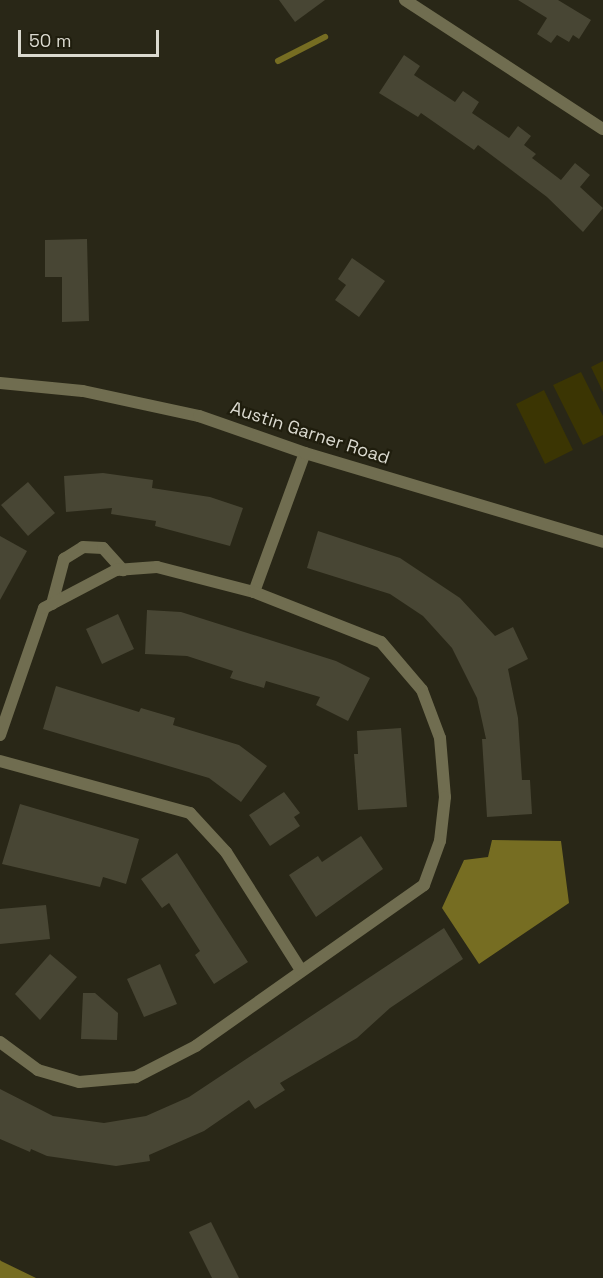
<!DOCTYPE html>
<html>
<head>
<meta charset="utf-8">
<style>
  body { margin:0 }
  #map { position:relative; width:603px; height:1278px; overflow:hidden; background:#292717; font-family:"Space Grotesk",sans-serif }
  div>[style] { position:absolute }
  .green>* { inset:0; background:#3b3503 }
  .water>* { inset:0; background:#766d22 }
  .stream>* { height:6px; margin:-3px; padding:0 3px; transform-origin:3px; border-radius:3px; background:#766d22 }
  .building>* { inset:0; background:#484634 }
  .minor>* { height:12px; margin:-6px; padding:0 6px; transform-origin:6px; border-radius:6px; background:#706d50 }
  .tertiary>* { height:12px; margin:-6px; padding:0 6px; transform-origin:6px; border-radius:6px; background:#706d50 }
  span { translate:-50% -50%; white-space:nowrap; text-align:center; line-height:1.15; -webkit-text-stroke:4.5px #1f1d0d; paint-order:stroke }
  .street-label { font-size:18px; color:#dbdad0 }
  .scale { position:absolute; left:18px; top:30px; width:141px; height:27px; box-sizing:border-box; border:3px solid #dbdad0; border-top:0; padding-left:8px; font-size:18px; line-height:21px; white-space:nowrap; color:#dbdad0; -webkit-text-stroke:4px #1f1d0d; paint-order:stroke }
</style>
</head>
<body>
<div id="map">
  <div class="green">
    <i style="clip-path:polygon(603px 361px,603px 392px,591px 367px)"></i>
    <i style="clip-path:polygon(581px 372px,603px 416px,603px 435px,583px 445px,553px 385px)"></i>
    <i style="clip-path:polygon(544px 390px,573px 450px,545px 464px,516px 404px)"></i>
  </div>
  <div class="water">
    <i style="clip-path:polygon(492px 840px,561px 841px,569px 903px,479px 964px,442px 908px,464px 860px,488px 857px)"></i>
    <i style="clip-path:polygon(0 1260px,1px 1261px,36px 1278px,0 1278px)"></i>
  </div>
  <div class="stream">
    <i style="left:278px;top:61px;width:53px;rotate:-27.1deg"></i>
  </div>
  <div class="building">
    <i style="clip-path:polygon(279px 0,325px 0,295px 22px)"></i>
    <i style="clip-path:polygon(518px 0,558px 0,591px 20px,579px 39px,573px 35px,569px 42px,557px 35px,551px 43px,537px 34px,547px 18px)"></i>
    <i style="clip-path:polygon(404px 55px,420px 66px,414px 75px,455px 102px,463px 91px,479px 102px,472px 113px,509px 138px,518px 126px,531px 136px,524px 145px,536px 154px,532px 158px,561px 180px,575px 163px,590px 175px,580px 187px,603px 208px,583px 232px,547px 197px,478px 145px,474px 150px,421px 113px,418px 117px,379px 93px)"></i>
    <i style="clip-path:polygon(87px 239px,89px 321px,62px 322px,62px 277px,45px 277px,45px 240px)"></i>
    <i style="clip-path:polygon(352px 258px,385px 281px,359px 317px,335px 300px,346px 285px,338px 279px)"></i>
    <i style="clip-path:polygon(103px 473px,153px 480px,152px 488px,210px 497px,243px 508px,230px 546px,155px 526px,156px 521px,111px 514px,112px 508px,66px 512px,64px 476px)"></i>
    <i style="clip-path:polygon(28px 482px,55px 513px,28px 536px,1px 505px)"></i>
    <i style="clip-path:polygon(318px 531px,400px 558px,460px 598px,495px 636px,513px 627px,528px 659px,508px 669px,518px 718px,522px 780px,530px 780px,532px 814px,487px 817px,482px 739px,486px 739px,477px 698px,452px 648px,423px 616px,390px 594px,307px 568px)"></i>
    <i style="clip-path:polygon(0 536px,27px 551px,0 600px)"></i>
    <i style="clip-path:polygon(147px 610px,181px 612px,336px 661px,370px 678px,348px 721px,316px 705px,320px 697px,266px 681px,264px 688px,230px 678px,233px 671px,187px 656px,145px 654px)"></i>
    <i style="clip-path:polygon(118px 614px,134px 649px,102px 664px,86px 629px)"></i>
    <i style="clip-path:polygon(56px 686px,139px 712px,141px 708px,175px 718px,173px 725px,239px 745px,267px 766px,241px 802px,209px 778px,43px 729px)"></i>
    <i style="clip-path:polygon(401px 728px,407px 807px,358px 810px,354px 754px,358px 754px,357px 731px)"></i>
    <i style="clip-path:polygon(284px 792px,300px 813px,294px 817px,300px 826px,270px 846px,249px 815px)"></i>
    <i style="clip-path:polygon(20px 804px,139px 839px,126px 884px,103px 877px,100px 887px,2px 864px)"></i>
    <i style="clip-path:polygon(361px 836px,383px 869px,316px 917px,289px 875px,318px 856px,322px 862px)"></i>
    <i style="clip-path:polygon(177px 853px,248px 962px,214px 984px,195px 955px,200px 951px,169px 903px,162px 908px,141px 879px)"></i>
    <i style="clip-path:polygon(46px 905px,50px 939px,0 944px,0 909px)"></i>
    <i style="clip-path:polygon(444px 928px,463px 959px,390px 1008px,357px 1038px,280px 1083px,285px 1090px,255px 1109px,249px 1100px,204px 1131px,149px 1155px,150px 1161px,116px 1166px,47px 1156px,31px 1149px,30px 1152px,0 1139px,0 1089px,53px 1116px,104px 1123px,146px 1116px,189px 1097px)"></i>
    <i style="clip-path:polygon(50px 954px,77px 977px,40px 1020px,15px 994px)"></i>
    <i style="clip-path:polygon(160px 964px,177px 1004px,144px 1017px,127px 979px)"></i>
    <i style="clip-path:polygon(83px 993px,95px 993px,118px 1013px,117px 1040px,81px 1039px)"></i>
    <i style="clip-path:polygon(211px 1222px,239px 1278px,212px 1278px,189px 1232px)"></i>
  </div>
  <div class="minor">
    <i style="left:405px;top:0;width:236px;rotate:33.1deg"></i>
    <i style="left:254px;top:592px;width:148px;rotate:-69.9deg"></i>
    <i style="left:52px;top:604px;width:47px;rotate:-75.1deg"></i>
    <i style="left:64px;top:559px;width:22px;rotate:-32deg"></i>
    <i style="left:83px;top:547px;width:20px;rotate:3deg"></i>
    <i style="left:103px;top:548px;width:30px;rotate:48deg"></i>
    <i style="left:0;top:735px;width:134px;rotate:-70.9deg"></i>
    <i style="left:44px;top:608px;width:81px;rotate:-27.8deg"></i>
    <i style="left:116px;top:570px;width:41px;rotate:-4.2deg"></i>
    <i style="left:157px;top:567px;width:100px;rotate:14.5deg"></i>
    <i style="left:254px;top:592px;width:136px;rotate:21.5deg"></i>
    <i style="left:381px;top:642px;width:63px;rotate:49.5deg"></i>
    <i style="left:422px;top:690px;width:51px;rotate:69.4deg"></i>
    <i style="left:440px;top:738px;width:59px;rotate:85.2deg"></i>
    <i style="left:445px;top:797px;width:44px;rotate:96.5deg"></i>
    <i style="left:440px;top:841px;width:47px;rotate:110deg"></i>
    <i style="left:424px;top:885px;width:279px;rotate:144.8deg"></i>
    <i style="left:196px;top:1046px;width:68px;rotate:152.7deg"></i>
    <i style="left:136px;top:1077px;width:57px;rotate:175deg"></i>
    <i style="left:79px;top:1082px;width:43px;rotate:-163.7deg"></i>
    <i style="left:38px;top:1070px;width:47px;rotate:-143.6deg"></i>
    <i style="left:0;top:761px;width:197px;rotate:15.3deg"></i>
    <i style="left:190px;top:813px;width:53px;rotate:47.3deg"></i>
    <i style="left:226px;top:852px;width:140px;rotate:57.6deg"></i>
  </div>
  <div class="tertiary">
    <i style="left:0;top:383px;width:83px;rotate:5.5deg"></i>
    <i style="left:83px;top:391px;width:119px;rotate:12.2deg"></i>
    <i style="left:199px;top:416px;width:112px;rotate:19.2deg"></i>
    <i style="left:305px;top:453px;width:311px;rotate:16.6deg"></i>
  </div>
  <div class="street-label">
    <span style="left:310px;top:433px;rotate:18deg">Austin Garner Road</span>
  </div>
  <div class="scale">50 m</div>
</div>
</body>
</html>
